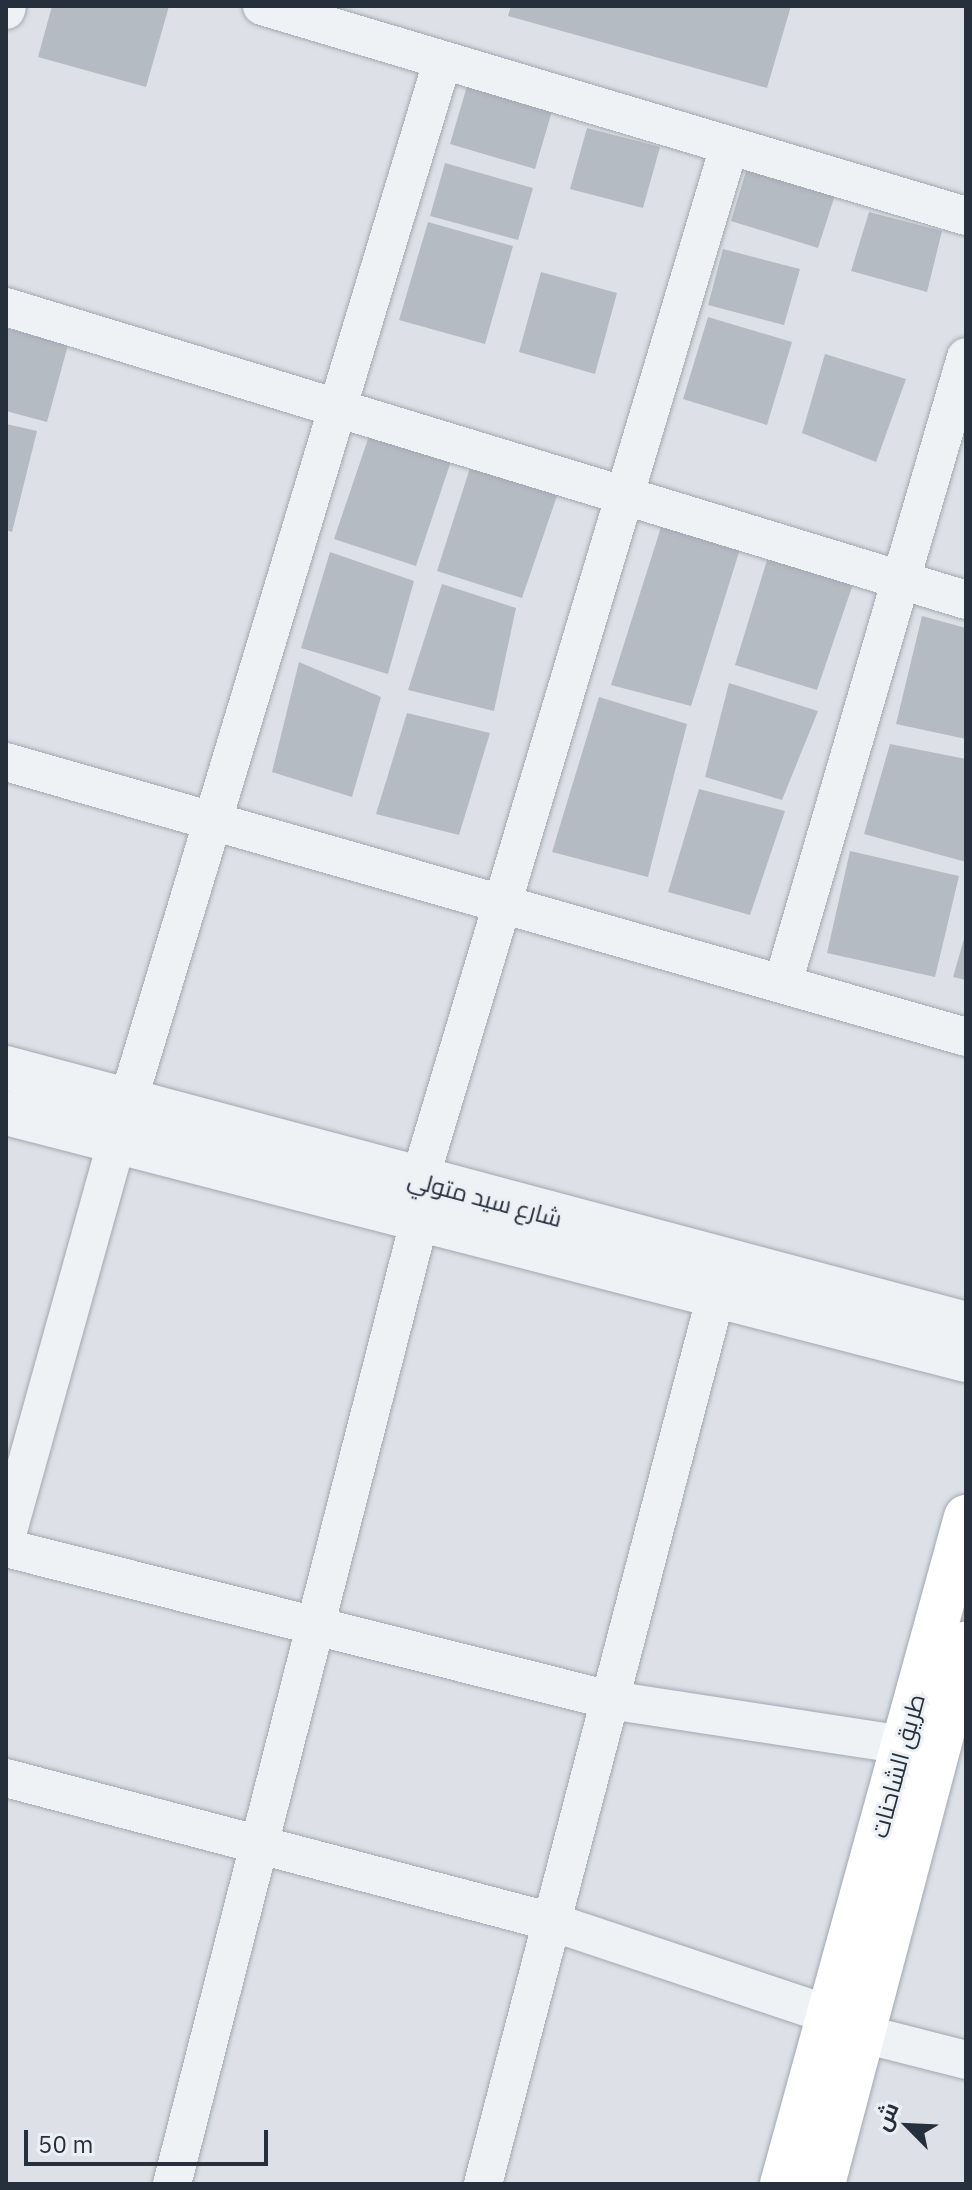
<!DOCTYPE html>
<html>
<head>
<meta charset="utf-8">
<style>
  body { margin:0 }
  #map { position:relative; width:972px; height:2190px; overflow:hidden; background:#dde1e7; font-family:"IBM Plex Sans",Cairo,sans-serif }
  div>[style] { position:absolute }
  .building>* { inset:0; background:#b4bbc3 }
  .roads { filter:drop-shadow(0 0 2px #a2a8b1) drop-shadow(0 0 2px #a2a8b1) }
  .minor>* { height:38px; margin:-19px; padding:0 19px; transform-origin:19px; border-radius:19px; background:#eff2f5 }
  .tertiary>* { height:44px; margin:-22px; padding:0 22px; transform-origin:22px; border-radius:22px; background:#eff2f5 }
  .secondary>* { height:44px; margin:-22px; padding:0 22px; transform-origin:22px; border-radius:22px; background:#fff }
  span { translate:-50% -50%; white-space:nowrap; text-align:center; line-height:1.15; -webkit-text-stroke:6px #ecf0f4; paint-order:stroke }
  .street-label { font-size:24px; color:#26303d }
  .frame { position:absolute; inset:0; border:8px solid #26303d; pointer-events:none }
  .north { position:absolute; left:868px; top:2086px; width:80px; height:80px; -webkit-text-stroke:6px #ecf0f4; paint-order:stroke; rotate:294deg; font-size:22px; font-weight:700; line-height:32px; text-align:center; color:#26303d }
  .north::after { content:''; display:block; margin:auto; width:28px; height:36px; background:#26303d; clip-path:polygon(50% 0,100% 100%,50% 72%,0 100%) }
  .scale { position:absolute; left:24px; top:2130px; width:244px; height:36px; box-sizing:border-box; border:4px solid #26303d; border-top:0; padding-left:10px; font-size:24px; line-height:28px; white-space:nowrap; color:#26303d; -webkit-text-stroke:6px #ecf0f4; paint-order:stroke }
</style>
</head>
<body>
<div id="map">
  <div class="building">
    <i style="clip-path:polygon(52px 6px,169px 6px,146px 87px,38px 57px)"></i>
    <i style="clip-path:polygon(511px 6px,791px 6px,767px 88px,508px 16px)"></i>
    <i style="clip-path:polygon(467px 86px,552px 111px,535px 169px,450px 144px)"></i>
    <i style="clip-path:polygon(587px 128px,660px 147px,643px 208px,570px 189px)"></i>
    <i style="clip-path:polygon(445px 163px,533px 188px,518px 240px,430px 216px)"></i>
    <i style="clip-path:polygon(747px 168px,835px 195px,818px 248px,731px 221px)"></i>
    <i style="clip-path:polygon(869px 212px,942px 231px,927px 292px,851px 271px)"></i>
    <i style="clip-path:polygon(428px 222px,513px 246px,485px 344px,399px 320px)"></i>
    <i style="clip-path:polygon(723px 249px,800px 269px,784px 325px,708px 305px)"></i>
    <i style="clip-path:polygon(541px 272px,617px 293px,595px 374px,519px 352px)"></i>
    <i style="clip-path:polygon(708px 317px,792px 342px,767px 425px,683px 399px)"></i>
    <i style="clip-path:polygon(6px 328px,68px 345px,47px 422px,6px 411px)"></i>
    <i style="clip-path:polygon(825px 354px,906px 379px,876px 462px,802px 433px)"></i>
    <i style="clip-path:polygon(6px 424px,37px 431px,12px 532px,6px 530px)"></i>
    <i style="clip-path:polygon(369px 436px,451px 461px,416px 566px,334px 539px)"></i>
    <i style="clip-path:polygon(470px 468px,558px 493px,522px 598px,437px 571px)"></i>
    <i style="clip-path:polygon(662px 524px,740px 549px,691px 706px,611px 685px)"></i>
    <i style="clip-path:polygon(330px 552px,414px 581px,388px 674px,301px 648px)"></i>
    <i style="clip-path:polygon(768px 557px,853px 584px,817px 690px,735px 665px)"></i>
    <i style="clip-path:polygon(442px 584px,516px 608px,494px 711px,408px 690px)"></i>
    <i style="clip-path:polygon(922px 616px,966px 628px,966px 739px,896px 724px)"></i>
    <i style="clip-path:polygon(299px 662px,381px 697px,352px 797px,272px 772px)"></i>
    <i style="clip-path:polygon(729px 683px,818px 711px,782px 800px,705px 777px)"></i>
    <i style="clip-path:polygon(599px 697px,687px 724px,648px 877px,552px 852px)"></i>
    <i style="clip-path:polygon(407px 713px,490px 733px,459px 835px,376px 814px)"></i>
    <i style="clip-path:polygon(890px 744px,966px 759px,966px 862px,864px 834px)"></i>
    <i style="clip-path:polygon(699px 789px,785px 811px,750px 915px,668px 892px)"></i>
    <i style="clip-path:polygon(850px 851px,959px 876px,935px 977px,827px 953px)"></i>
    <i style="clip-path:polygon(965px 935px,966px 935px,966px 980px,953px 977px)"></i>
  </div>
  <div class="roads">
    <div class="minor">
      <i style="left:262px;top:6px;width:735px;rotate:16.61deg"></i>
      <i style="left:6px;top:10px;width:4px;rotate:-76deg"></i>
      <i style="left:6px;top:307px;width:1004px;rotate:16.97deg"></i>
      <i style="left:6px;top:762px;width:999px;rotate:15.98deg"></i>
      <i style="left:783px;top:983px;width:652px;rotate:-73.7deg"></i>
      <i style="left:419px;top:1182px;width:1080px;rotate:-73.33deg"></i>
      <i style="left:6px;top:1538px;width:454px;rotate:-74.4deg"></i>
      <i style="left:128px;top:1101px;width:1085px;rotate:-73.18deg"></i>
      <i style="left:6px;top:1548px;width:623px;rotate:14.13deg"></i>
      <i style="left:610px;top:1700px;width:325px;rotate:8.7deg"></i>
      <i style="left:6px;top:1778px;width:565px;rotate:14.77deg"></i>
      <i style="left:552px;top:1922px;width:293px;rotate:18.5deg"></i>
      <i style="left:860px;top:2033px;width:109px;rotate:14.3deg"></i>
      <i style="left:172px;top:2184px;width:993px;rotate:-75.6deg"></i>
      <i style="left:483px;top:2184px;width:915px;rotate:-75.31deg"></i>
    </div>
    <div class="tertiary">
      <i style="left:6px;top:1068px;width:994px;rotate:14.93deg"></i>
      <i style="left:6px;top:1113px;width:991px;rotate:14.43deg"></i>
    </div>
    <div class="secondary">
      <i style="left:782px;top:2184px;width:692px;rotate:-74.58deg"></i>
      <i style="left:823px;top:2184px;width:559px;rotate:-75.17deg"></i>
    </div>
  </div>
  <div class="street-label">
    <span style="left:485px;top:1199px;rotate:15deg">شارع سيد متولي</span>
    <span style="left:898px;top:1766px;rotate:-75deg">طريق الشاحنات</span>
  </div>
  <div class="frame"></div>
  <div class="north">ش</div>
  <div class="scale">50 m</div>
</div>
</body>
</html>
